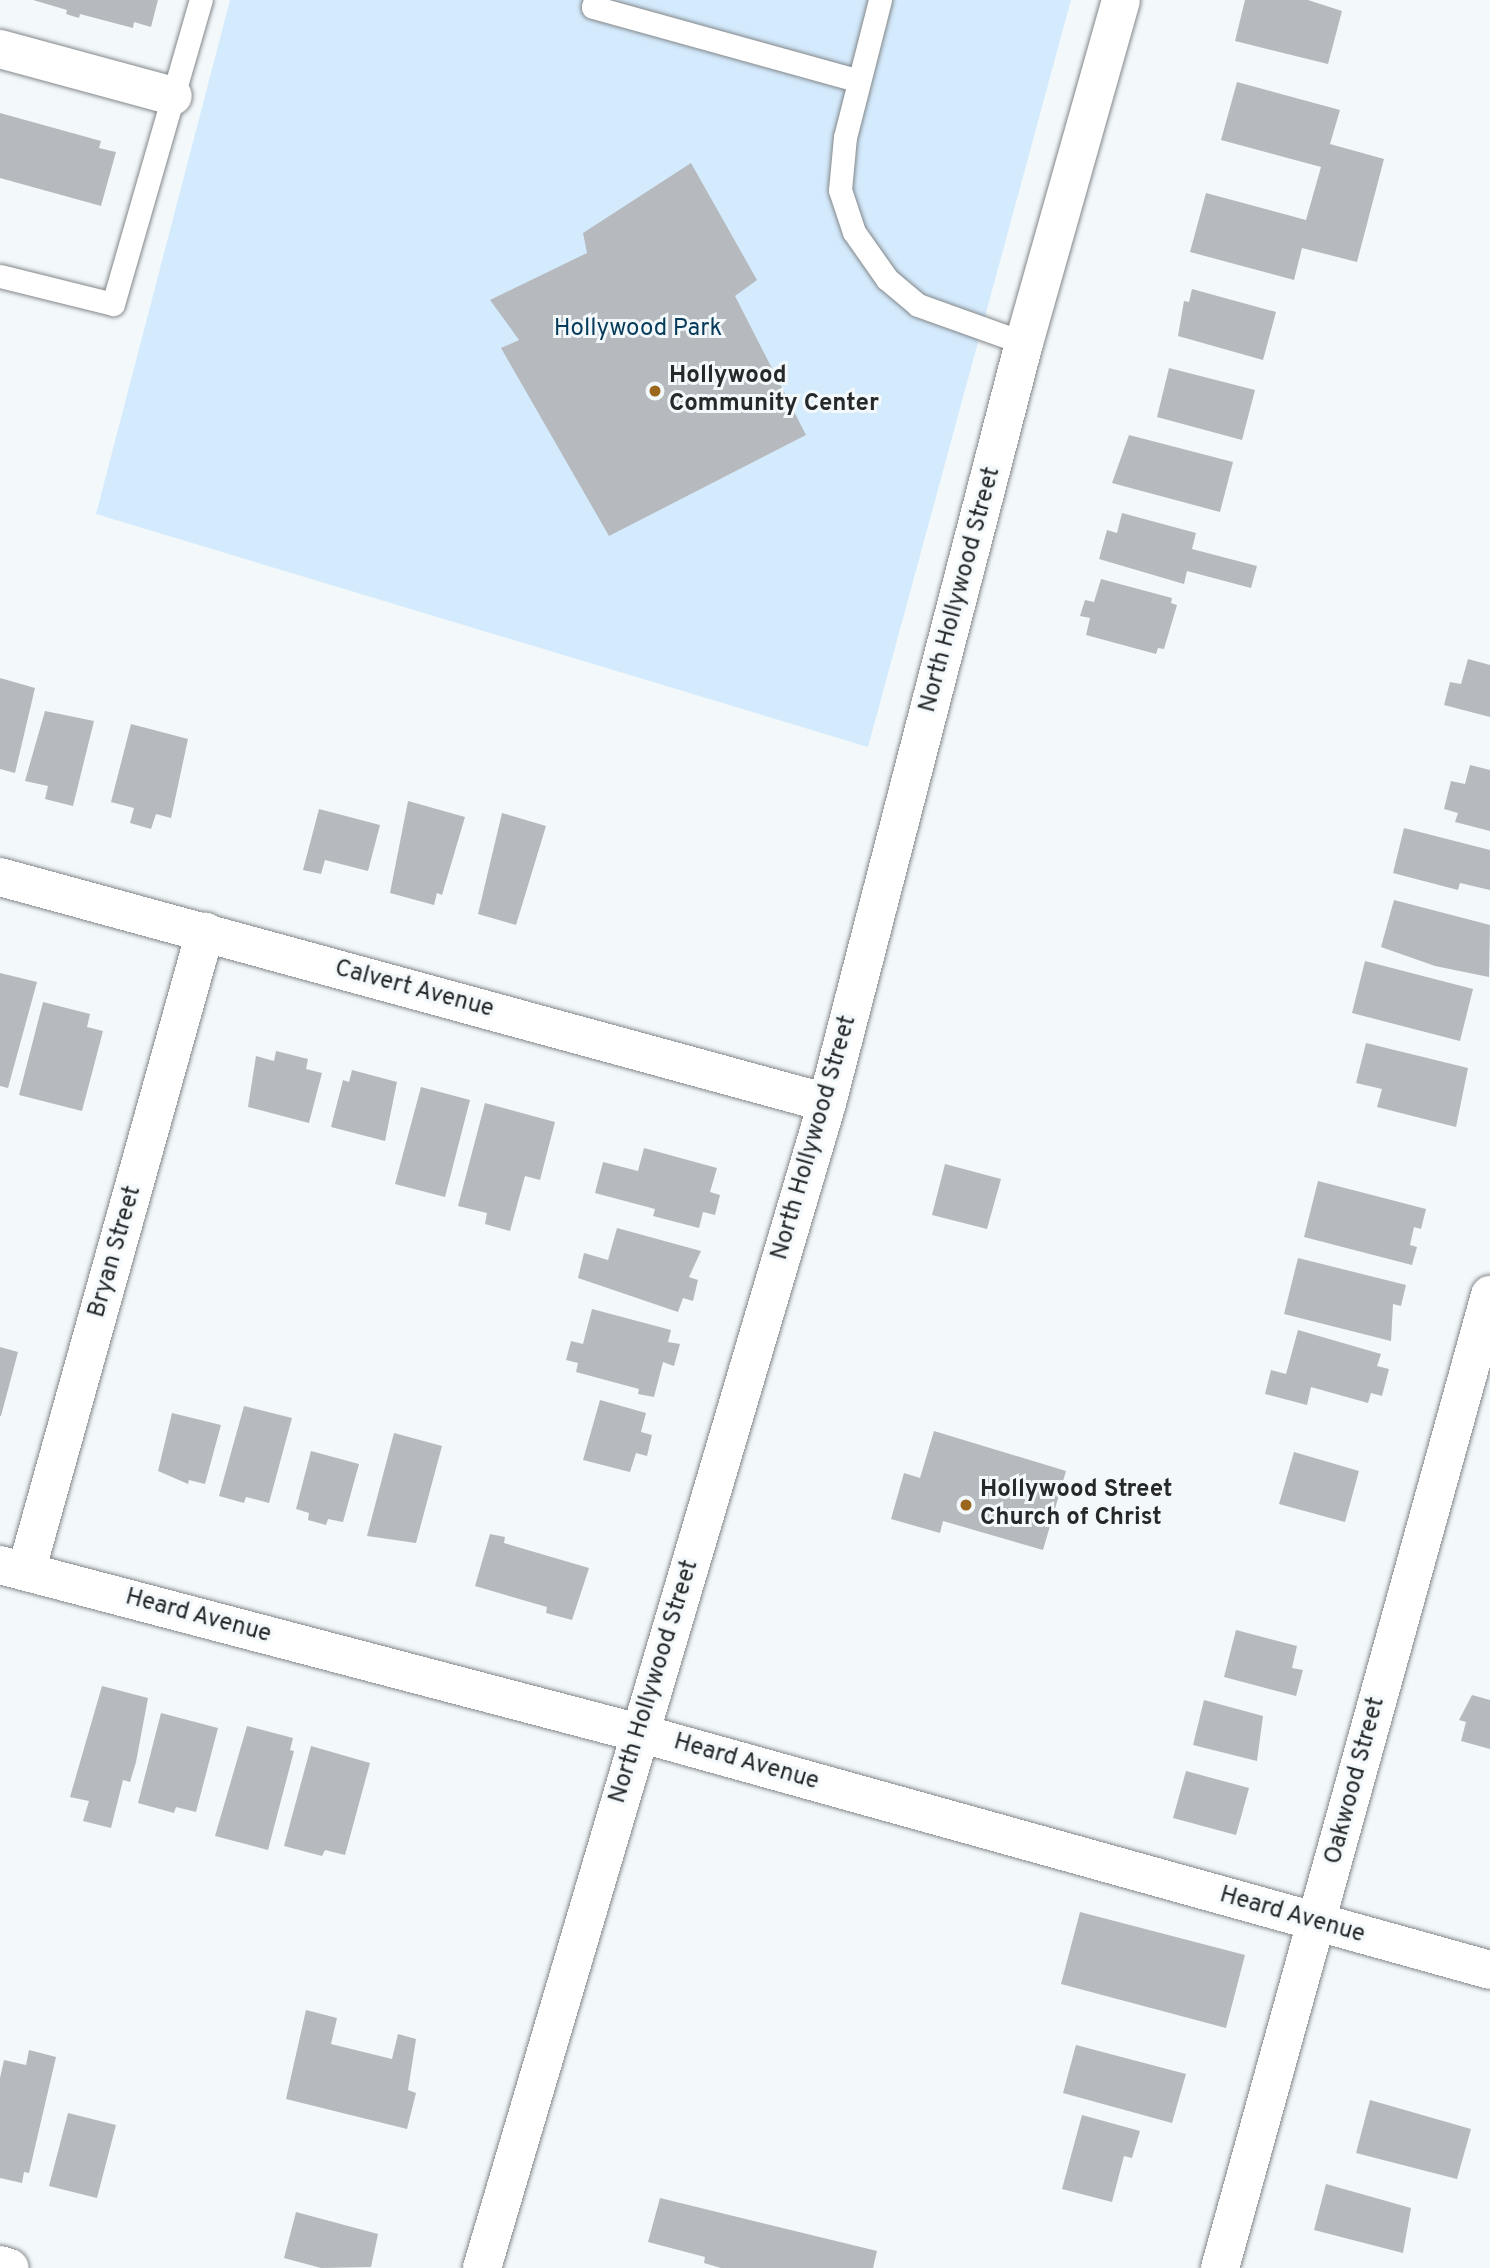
<!DOCTYPE html>
<html>
<head>
<meta charset="utf-8">
<style>
  body { margin:0 }
  #map { position:relative; width:1490px; height:2268px; overflow:hidden; background:#f3f8fb; font-family:Overpass,sans-serif }
  div>[style] { position:absolute }
  .green>* { inset:0; background:#d4ebfd }
  .building>* { inset:0; background:#b6babe }
  .roads { filter:drop-shadow(0 0 2px #83878a) drop-shadow(0 0 2px #83878a) }
  .lane>* { height:23px; margin:-11.5px; padding:0 11.5px; transform-origin:11.5px; border-radius:11.5px; background:#fff }
  .street>* { height:38px; margin:-19px; padding:0 19px; transform-origin:19px; border-radius:19px; background:#fff }
  .secondary>* { height:38px; margin:-19px; padding:0 19px; transform-origin:19px; border-radius:19px; background:#fff }
  .dots>* { width:19px; height:19px; translate:-50% -50%; box-sizing:border-box; border:4px solid #f3f8fb; border-radius:50% }
  span { translate:-50% -50%; white-space:nowrap; text-align:center; line-height:1.15; -webkit-text-stroke:6px #f3f8fb; paint-order:stroke }
  .park-label { font-size:24px; color:#063b5a }
  .poi-label { font-size:24px; color:#262829; font-weight:700 }
  .left { translate:0 -50%; text-align:left }
  .street-label { font-size:24px; color:#262829 }
</style>
</head>
<body>
<div id="map">
  <div class="green">
    <i style="clip-path:polygon(230px 0,1071px 0,868px 747px,96px 514px)"></i>
  </div>
  <div class="building">
    <i style="clip-path:polygon(33px 0,158px 0,151px 27px,134px 22px,133px 28px,80px 14px,79px 18px,66px 14px,67px 10px)"></i>
    <i style="clip-path:polygon(1245px 0,1308px 0,1342px 11px,1328px 64px,1235px 41px)"></i>
    <i style="clip-path:polygon(1237px 82px,1340px 110px,1330px 144px,1384px 159px,1357px 262px,1302px 248px,1294px 280px,1190px 252px,1206px 193px,1306px 220px,1321px 167px,1221px 140px)"></i>
    <i style="clip-path:polygon(0 113px,101px 141px,99px 148px,116px 152px,101px 206px,0 178px)"></i>
    <i style="clip-path:polygon(691px 163px,757px 280px,735px 296px,806px 435px,609px 536px,501px 348px,519px 340px,490px 300px,587px 253px,583px 233px)"></i>
    <i style="clip-path:polygon(1192px 289px,1276px 312px,1263px 360px,1178px 336px,1184px 301px,1189px 302px)"></i>
    <i style="clip-path:polygon(1169px 368px,1255px 390px,1242px 440px,1157px 417px)"></i>
    <i style="clip-path:polygon(1129px 435px,1233px 462px,1220px 512px,1112px 483px)"></i>
    <i style="clip-path:polygon(1122px 513px,1196px 533px,1192px 549px,1257px 566px,1251px 588px,1187px 571px,1184px 584px,1099px 559px,1107px 530px,1117px 533px)"></i>
    <i style="clip-path:polygon(1101px 579px,1172px 598px,1171px 603px,1177px 605px,1164px 649px,1158px 648px,1156px 654px,1086px 635px,1090px 618px,1080px 616px,1085px 600px,1094px 602px)"></i>
    <i style="clip-path:polygon(1468px 659px,1490px 665px,1490px 717px,1444px 705px,1450px 682px,1461px 684px)"></i>
    <i style="clip-path:polygon(0 678px,35px 688px,15px 773px,0 769px)"></i>
    <i style="clip-path:polygon(45px 711px,94px 721px,73px 806px,45px 799px,48px 786px,25px 781px)"></i>
    <i style="clip-path:polygon(131px 724px,188px 739px,171px 818px,156px 814px,151px 829px,130px 823px,134px 808px,111px 802px)"></i>
    <i style="clip-path:polygon(1470px 765px,1490px 770px,1490px 831px,1455px 822px,1458px 813px,1444px 809px,1451px 781px,1465px 784px)"></i>
    <i style="clip-path:polygon(408px 801px,465px 817px,442px 895px,437px 893px,434px 905px,390px 893px)"></i>
    <i style="clip-path:polygon(319px 809px,380px 825px,368px 871px,325px 860px,321px 874px,303px 870px)"></i>
    <i style="clip-path:polygon(502px 813px,546px 826px,516px 925px,478px 914px)"></i>
    <i style="clip-path:polygon(1404px 828px,1490px 850px,1490px 890px,1460px 883px,1458px 890px,1393px 873px)"></i>
    <i style="clip-path:polygon(1394px 900px,1490px 925px,1489px 977px,1435px 966px,1381px 947px)"></i>
    <i style="clip-path:polygon(1365px 961px,1473px 989px,1460px 1041px,1352px 1013px)"></i>
    <i style="clip-path:polygon(0 973px,37px 982px,8px 1088px,0 1086px)"></i>
    <i style="clip-path:polygon(43px 1002px,90px 1014px,87px 1027px,103px 1031px,82px 1111px,19px 1095px)"></i>
    <i style="clip-path:polygon(1366px 1043px,1468px 1068px,1456px 1127px,1377px 1107px,1382px 1089px,1356px 1083px)"></i>
    <i style="clip-path:polygon(276px 1051px,308px 1059px,306px 1069px,322px 1073px,309px 1123px,248px 1107px,256px 1056px,274px 1061px)"></i>
    <i style="clip-path:polygon(352px 1070px,397px 1082px,385px 1141px,331px 1127px,343px 1080px,349px 1082px)"></i>
    <i style="clip-path:polygon(421px 1087px,470px 1100px,445px 1197px,395px 1184px)"></i>
    <i style="clip-path:polygon(485px 1103px,555px 1122px,540px 1180px,525px 1176px,510px 1231px,485px 1224px,487px 1213px,458px 1206px)"></i>
    <i style="clip-path:polygon(644px 1148px,717px 1168px,710px 1192px,720px 1195px,715px 1215px,703px 1212px,699px 1228px,653px 1216px,655px 1209px,595px 1193px,603px 1162px,638px 1171px)"></i>
    <i style="clip-path:polygon(945px 1164px,1001px 1179px,987px 1229px,932px 1215px)"></i>
    <i style="clip-path:polygon(1318px 1181px,1426px 1209px,1421px 1229px,1414px 1227px,1410px 1245px,1417px 1247px,1412px 1265px,1304px 1237px)"></i>
    <i style="clip-path:polygon(617px 1228px,701px 1251px,689px 1277px,698px 1280px,693px 1301px,683px 1298px,678px 1312px,578px 1278px,584px 1253px,608px 1260px)"></i>
    <i style="clip-path:polygon(1298px 1258px,1406px 1285px,1401px 1306px,1393px 1304px,1391px 1341px,1284px 1314px)"></i>
    <i style="clip-path:polygon(592px 1309px,671px 1330px,668px 1342px,680px 1344px,674px 1366px,663px 1362px,654px 1397px,638px 1394px,639px 1389px,576px 1372px,578px 1363px,566px 1360px,571px 1341px,583px 1344px)"></i>
    <i style="clip-path:polygon(1298px 1330px,1381px 1354px,1377px 1366px,1389px 1369px,1382px 1396px,1371px 1393px,1368px 1403px,1311px 1387px,1307px 1405px,1265px 1394px,1271px 1370px,1286px 1374px)"></i>
    <i style="clip-path:polygon(0 1347px,18px 1352px,1px 1416px,0 1416px)"></i>
    <i style="clip-path:polygon(600px 1400px,646px 1413px,641px 1432px,652px 1435px,647px 1456px,636px 1453px,630px 1472px,583px 1460px)"></i>
    <i style="clip-path:polygon(244px 1406px,292px 1418px,269px 1503px,246px 1497px,244px 1503px,219px 1496px)"></i>
    <i style="clip-path:polygon(172px 1413px,221px 1425px,205px 1484px,189px 1480px,188px 1484px,158px 1471px)"></i>
    <i style="clip-path:polygon(934px 1431px,1066px 1471px,1043px 1550px,943px 1521px,940px 1533px,891px 1519px,904px 1473px,920px 1478px)"></i>
    <i style="clip-path:polygon(394px 1433px,442px 1446px,416px 1543px,367px 1536px)"></i>
    <i style="clip-path:polygon(311px 1451px,359px 1464px,343px 1522px,328px 1519px,326px 1525px,308px 1520px,309px 1513px,296px 1509px)"></i>
    <i style="clip-path:polygon(1294px 1452px,1359px 1471px,1345px 1522px,1279px 1504px)"></i>
    <i style="clip-path:polygon(490px 1534px,505px 1537px,504px 1543px,589px 1568px,572px 1620px,546px 1613px,547px 1607px,475px 1586px)"></i>
    <i style="clip-path:polygon(1236px 1630px,1297px 1646px,1292px 1668px,1303px 1670px,1296px 1696px,1224px 1677px)"></i>
    <i style="clip-path:polygon(102px 1686px,148px 1698px,136px 1762px,130px 1782px,123px 1780px,111px 1828px,83px 1821px,89px 1801px,70px 1797px)"></i>
    <i style="clip-path:polygon(1472px 1695px,1490px 1700px,1490px 1749px,1461px 1741px,1466px 1722px,1459px 1720px)"></i>
    <i style="clip-path:polygon(1204px 1700px,1263px 1716px,1257px 1761px,1193px 1745px)"></i>
    <i style="clip-path:polygon(161px 1713px,218px 1728px,196px 1812px,176px 1807px,174px 1813px,138px 1803px)"></i>
    <i style="clip-path:polygon(247px 1726px,293px 1738px,290px 1750px,294px 1751px,268px 1850px,215px 1836px)"></i>
    <i style="clip-path:polygon(311px 1746px,370px 1763px,345px 1855px,325px 1850px,322px 1856px,284px 1846px)"></i>
    <i style="clip-path:polygon(1186px 1771px,1249px 1788px,1236px 1835px,1173px 1818px)"></i>
    <i style="clip-path:polygon(1080px 1912px,1245px 1955px,1226px 2028px,1061px 1984px)"></i>
    <i style="clip-path:polygon(306px 2010px,337px 2018px,331px 2044px,392px 2059px,398px 2034px,416px 2039px,408px 2090px,416px 2093px,407px 2129px,286px 2099px)"></i>
    <i style="clip-path:polygon(1076px 2045px,1186px 2074px,1172px 2123px,1063px 2093px)"></i>
    <i style="clip-path:polygon(29px 2050px,56px 2057px,29px 2173px,24px 2172px,22px 2183px,0 2178px,0 2078px,4px 2060px,26px 2065px)"></i>
    <i style="clip-path:polygon(1370px 2100px,1471px 2129px,1457px 2179px,1356px 2153px)"></i>
    <i style="clip-path:polygon(68px 2113px,116px 2125px,97px 2198px,49px 2186px)"></i>
    <i style="clip-path:polygon(1082px 2115px,1140px 2131px,1132px 2158px,1124px 2156px,1112px 2202px,1062px 2189px)"></i>
    <i style="clip-path:polygon(1326px 2184px,1411px 2208px,1403px 2253px,1314px 2230px)"></i>
    <i style="clip-path:polygon(660px 2198px,877px 2251px,873px 2268px,721px 2268px,704px 2263px,705px 2257px,648px 2242px)"></i>
    <i style="clip-path:polygon(296px 2212px,378px 2234px,371px 2267px,321px 2268px,284px 2258px)"></i>
  </div>
  <div class="roads">
    <div class="lane">
      <i style="left:595px;top:0;width:7px;rotate:106deg"></i>
      <i style="left:593px;top:7px;width:276px;rotate:15.5deg"></i>
      <i style="left:880px;top:0;width:141px;rotate:104.3deg"></i>
      <i style="left:845px;top:137px;width:53px;rotate:95.4deg"></i>
      <i style="left:840px;top:190px;width:44px;rotate:71.6deg"></i>
      <i style="left:854px;top:232px;width:57px;rotate:54.9deg"></i>
      <i style="left:887px;top:279px;width:40px;rotate:40deg"></i>
      <i style="left:918px;top:305px;width:113px;rotate:19.7deg"></i>
      <i style="left:0;top:276px;width:116px;rotate:13.9deg"></i>
      <i style="left:113px;top:304px;width:316px;rotate:-73.9deg"></i>
    </div>
    <div class="street">
      <i style="left:0;top:49px;width:179px;rotate:15.2deg"></i>
      <i style="left:0;top:877px;width:857px;rotate:15.28deg"></i>
      <i style="left:0;top:1565px;width:661px;rotate:14.73deg"></i>
      <i style="left:639px;top:1733px;width:883px;rotate:15.56deg"></i>
      <i style="left:26px;top:1572px;width:665px;rotate:-74.37deg"></i>
      <i style="left:0;top:2265px;width:10px;rotate:17deg"></i>
      <i style="left:1220px;top:2268px;width:1010px;rotate:-74.49deg"></i>
    </div>
    <div class="secondary">
      <i style="left:482px;top:2268px;width:1215px;rotate:-73.5deg"></i>
      <i style="left:827px;top:1103px;width:785px;rotate:-75.47deg"></i>
      <i style="left:1024px;top:343px;width:356px;rotate:-74.2deg"></i>
    </div>
  </div>
  <div class="dots">
    <i style="left:655px;top:391px;background:#9b661d"></i>
    <i style="left:966px;top:1505px;background:#9b661d"></i>
  </div>
  <div class="park-label">
    <span style="left:638px;top:330px">Hollywood Park</span>
  </div>
  <div class="poi-label">
    <span class="left" style="left:669px;top:391px">Hollywood<br>Community Center</span>
    <span class="left" style="left:980px;top:1505px">Hollywood Street<br>Church of Christ</span>
  </div>
  <div class="street-label">
    <span style="left:961px;top:590px;rotate:-75deg">North Hollywood Street</span>
    <span style="left:414px;top:990px;rotate:15deg">Calvert Avenue</span>
    <span style="left:815px;top:1138px;rotate:-74deg">North Hollywood Street</span>
    <span style="left:116px;top:1252px;rotate:-74deg">Bryan Street</span>
    <span style="left:198px;top:1617px;rotate:15deg">Heard Avenue</span>
    <span style="left:655px;top:1682px;rotate:-73deg">North Hollywood Street</span>
    <span style="left:746px;top:1763px;rotate:16deg">Heard Avenue</span>
    <span style="left:1356px;top:1781px;rotate:-75deg">Oakwood Street</span>
    <span style="left:1292px;top:1916px;rotate:16deg">Heard Avenue</span>
  </div>
</div>
</body>
</html>
